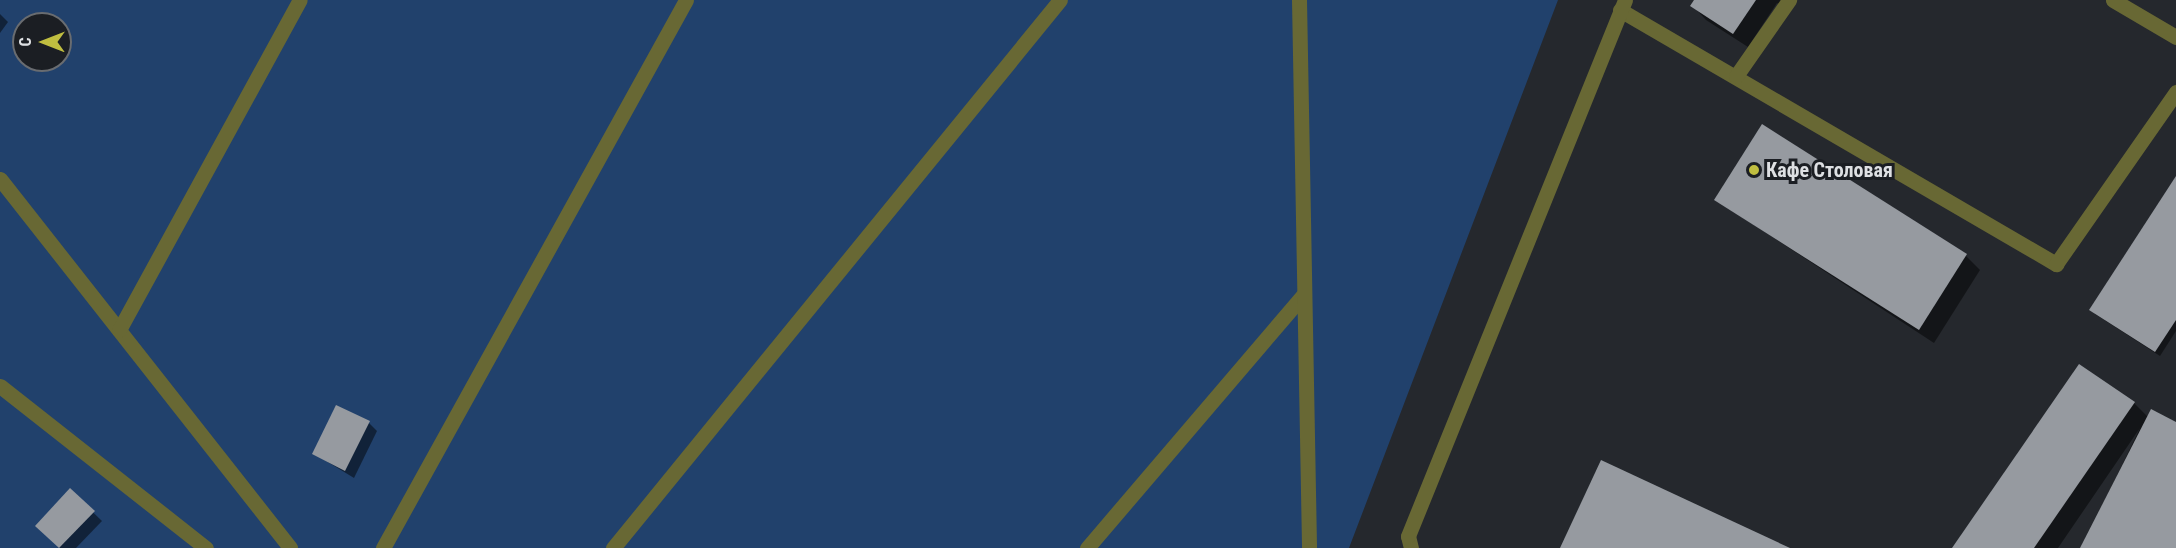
<!DOCTYPE html>
<html>
<head>
<meta charset="utf-8">
<style>
  body { margin:0 }
  #map { position:relative; width:2176px; height:548px; overflow:hidden; background:#25282d; font-family:"Roboto Condensed",sans-serif }
  div>[style] { position:absolute }
  .green>* { inset:0; background:#21416c }
  .shadow>* { inset:0; background:#0007 }
  .building>* { inset:0; background:#969aa0 }
  .service>* { height:15px; margin:-7.5px; padding:0 7.5px; transform-origin:7.5px; border-radius:7.5px; background:#686834 }
  .minor>* { height:15px; margin:-7.5px; padding:0 7.5px; transform-origin:7.5px; border-radius:7.5px; background:#686834 }
  .dots>* { width:16px; height:16px; translate:-50% -50%; box-sizing:border-box; border:3px solid #1b1e23; border-radius:50% }
  span { translate:-50% -50%; white-space:nowrap; text-align:center; line-height:1.15; -webkit-text-stroke:6px #1b1e23; paint-order:stroke }
  .poi-label { font-size:20px; color:#dee0e3; font-weight:700 }
  .left { translate:0 -50%; text-align:left }
  .north { position:absolute; left:12px; top:12px; width:60px; height:60px; box-sizing:border-box; background:#1b1e23; border:2px solid #696c70; border-radius:50%; rotate:270deg; font-size:16px; font-weight:700; line-height:24px; text-align:center; color:#dee0e3 }
  .north::after { content:''; display:block; margin:auto; width:21px; height:27px; background:#c0be40; clip-path:polygon(50% 0,100% 100%,50% 72%,0 100%) }
</style>
</head>
<body>
<div id="map">
  <div class="green">
    <i style="clip-path:polygon(evenodd,0 0,1558px 0,1349px 548px,0 548px,0 0,24px 24px,60px 24px,60px 60px,24px 60px,24px 24px)"></i>
  </div>
  <div class="shadow">
    <i style="clip-path:polygon(1696px 0,1788px 0,1783px 7px,1777px 3px,1748px 47px,1706px 20px,1692px 5px)"></i>
    <i style="clip-path:polygon(0 14px,8px 22px,0 33px)"></i>
    <i style="clip-path:polygon(2176px 178px,2176px 331px,2160px 356px,2095px 314px)"></i>
    <i style="clip-path:polygon(1716px 200px,1966px 256px,1980px 270px,1934px 343px)"></i>
    <i style="clip-path:polygon(2134px 403px,2148px 417px,2176px 423px,2176px 548px,2082px 548px,2140px 428px,2058px 548px,1954px 548px)"></i>
    <i style="clip-path:polygon(369px 423px,377px 431px,354px 478px,313px 453px)"></i>
    <i style="clip-path:polygon(70px 490px,102px 521px,76px 548px,60px 548px,37px 526px)"></i>
  </div>
  <div class="building">
    <i style="clip-path:polygon(1694px 0,1756px 0,1733px 34px,1690px 6px)"></i>
    <i style="clip-path:polygon(1762px 124px,1967px 254px,1919px 330px,1714px 200px)"></i>
    <i style="clip-path:polygon(2176px 176px,2176px 320px,2155px 352px,2089px 310px)"></i>
    <i style="clip-path:polygon(2079px 364px,2135px 402px,2034px 548px,1952px 548px)"></i>
    <i style="clip-path:polygon(336px 405px,370px 421px,345px 471px,312px 454px)"></i>
    <i style="clip-path:polygon(2151px 409px,2176px 422px,2176px 548px,2080px 548px)"></i>
    <i style="clip-path:polygon(1601px 460px,1790px 548px,1560px 548px)"></i>
    <i style="clip-path:polygon(70px 488px,95px 511px,59px 548px,35px 526px)"></i>
  </div>
  <div class="service">
    <i style="left:2113px;top:0;width:73px;rotate:30.4deg"></i>
    <i style="left:1620px;top:10px;width:505px;rotate:30.22deg"></i>
    <i style="left:2056px;top:264px;width:210px;rotate:-55.1deg"></i>
    <i style="left:1736px;top:76px;width:93px;rotate:-55.1deg"></i>
    <i style="left:0;top:179px;width:469px;rotate:51.8deg"></i>
    <i style="left:119px;top:330px;width:376px;rotate:-61.3deg"></i>
    <i style="left:0;top:386px;width:262px;rotate:38.2deg"></i>
    <i style="left:383px;top:548px;width:626px;rotate:-61.06deg"></i>
    <i style="left:613px;top:548px;width:707px;rotate:-50.8deg"></i>
    <i style="left:1087px;top:548px;width:333px;rotate:-49.5deg"></i>
  </div>
  <div class="minor">
    <i style="left:1299px;top:0;width:548px;rotate:88.95deg"></i>
    <i style="left:1411px;top:548px;width:12px;rotate:-104deg"></i>
    <i style="left:1408px;top:536px;width:578px;rotate:-67.96deg"></i>
  </div>
  <div class="dots">
    <i style="left:1754px;top:170px;background:#c0be40"></i>
  </div>
  <div class="poi-label">
    <span class="left" style="left:1766px;top:170px">Кафе Столовая</span>
  </div>
  <div class="north">С</div>
</div>
</body>
</html>
